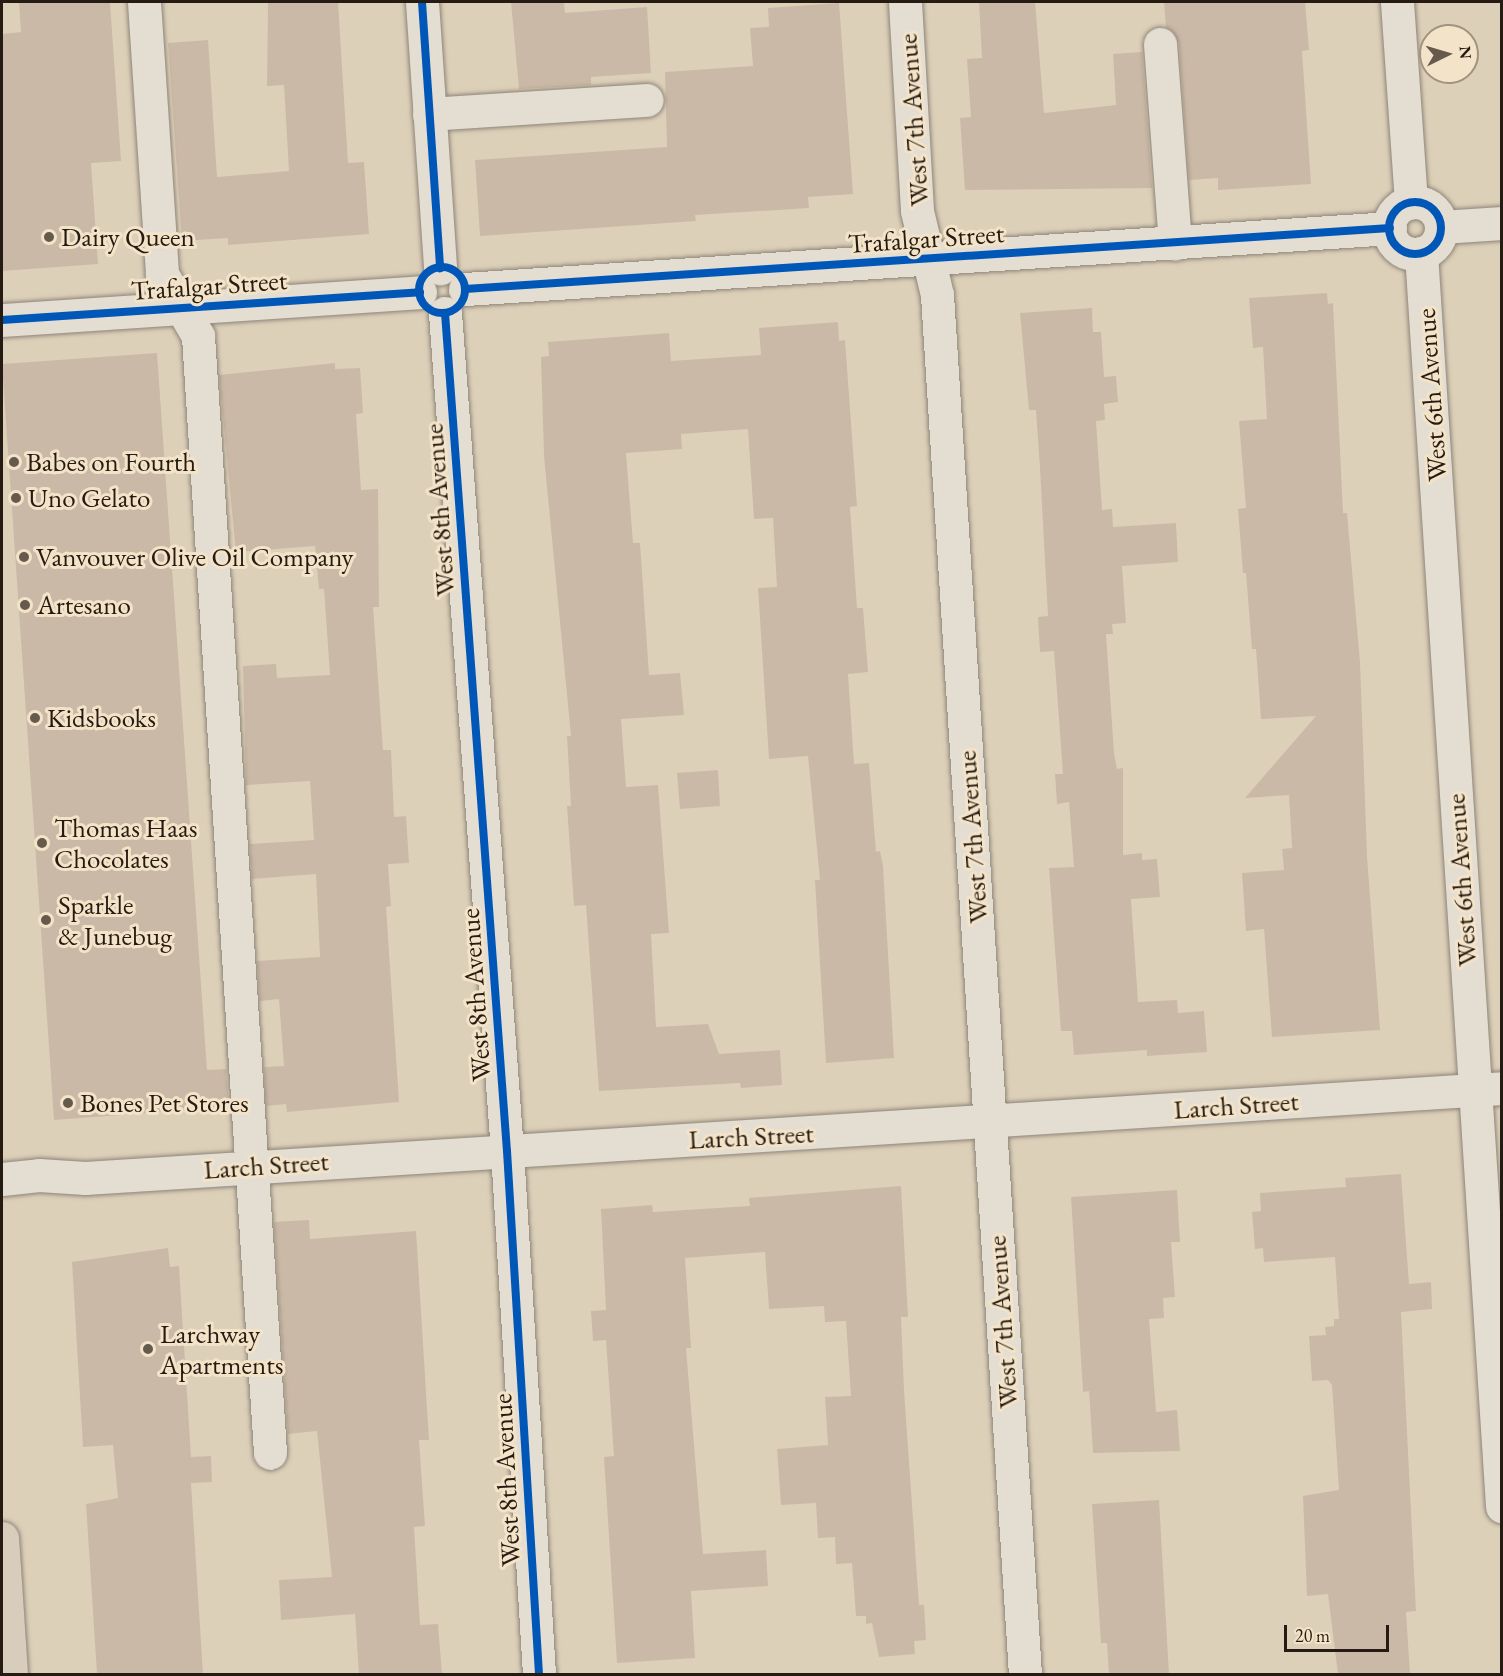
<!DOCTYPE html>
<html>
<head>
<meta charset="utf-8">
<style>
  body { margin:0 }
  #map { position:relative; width:1503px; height:1676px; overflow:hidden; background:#ddd0b9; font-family:"EB Garamond",serif }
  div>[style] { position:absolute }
  .building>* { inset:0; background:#cbb9a7 }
  .roads { filter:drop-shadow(0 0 2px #8e8578) drop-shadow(0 0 2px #8e8578) }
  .minor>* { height:33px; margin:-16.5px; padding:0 16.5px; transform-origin:16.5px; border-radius:16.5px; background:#e4ddd2 }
  .minor>.ring { margin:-16.5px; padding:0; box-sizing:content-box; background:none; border:33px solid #e4ddd2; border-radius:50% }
  .major>* { height:33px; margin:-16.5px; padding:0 16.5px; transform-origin:16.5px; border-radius:16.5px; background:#d8cdbd }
  .cycleway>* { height:8px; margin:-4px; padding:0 4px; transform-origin:4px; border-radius:4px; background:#0057b8 }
  .cycleway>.ring { margin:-4px; padding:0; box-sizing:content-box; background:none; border:8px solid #0057b8; border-radius:50% }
  .dots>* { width:16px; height:16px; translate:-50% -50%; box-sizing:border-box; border:3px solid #f3e3c8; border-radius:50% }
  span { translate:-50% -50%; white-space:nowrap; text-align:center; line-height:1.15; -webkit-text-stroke:6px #f3e3c8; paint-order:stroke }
  .street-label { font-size:27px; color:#261b12 }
  .poi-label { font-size:27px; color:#261b12 }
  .left { translate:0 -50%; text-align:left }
  .frame { position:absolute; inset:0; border:3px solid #261b12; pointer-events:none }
  .north { position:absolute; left:1419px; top:24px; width:60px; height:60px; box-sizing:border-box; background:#f3e3c8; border:2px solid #a1937f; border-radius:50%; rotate:85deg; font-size:16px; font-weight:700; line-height:24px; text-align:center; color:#261b12 }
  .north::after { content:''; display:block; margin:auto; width:21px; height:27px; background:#665a4c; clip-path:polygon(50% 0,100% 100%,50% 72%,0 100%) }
  .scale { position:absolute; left:1284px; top:1625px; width:105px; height:27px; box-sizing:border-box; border:3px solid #261b12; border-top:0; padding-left:8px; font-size:18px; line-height:21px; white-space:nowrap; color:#261b12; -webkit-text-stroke:4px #f3e3c8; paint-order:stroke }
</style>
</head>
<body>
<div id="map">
  <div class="building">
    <i style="clip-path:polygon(19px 2px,110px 2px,121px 161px,91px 163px,98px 264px,2px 271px,2px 34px,21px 32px)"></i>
    <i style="clip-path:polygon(268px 2px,338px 2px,348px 163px,364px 162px,369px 234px,228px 245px,228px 238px,182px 241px,168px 43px,208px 40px,217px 177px,289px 171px,284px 85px,267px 86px)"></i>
    <i style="clip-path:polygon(511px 2px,564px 2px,565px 13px,647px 7px,651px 73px,591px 77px,591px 85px,519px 89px)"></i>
    <i style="clip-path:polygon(979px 2px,1035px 2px,1044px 113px,1116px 105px,1113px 54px,1142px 52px,1152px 188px,965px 190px,960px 118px,971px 117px,967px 59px,982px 58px)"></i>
    <i style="clip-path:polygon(1164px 2px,1305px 2px,1309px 50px,1302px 51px,1311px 184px,1218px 190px,1218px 178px,1189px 180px,1179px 43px,1166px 27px)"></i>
    <i style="clip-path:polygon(839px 3px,853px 194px,808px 197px,809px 208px,695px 215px,696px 221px,480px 236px,475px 160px,667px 147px,665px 72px,753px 66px,750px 28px,769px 27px,768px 8px)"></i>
    <i style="clip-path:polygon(1327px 293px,1328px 304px,1333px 303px,1343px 513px,1347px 513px,1360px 662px,1367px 856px,1380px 1030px,1272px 1037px,1264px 929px,1246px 931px,1242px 873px,1284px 870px,1282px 849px,1292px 848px,1289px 795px,1245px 798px,1316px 716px,1261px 719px,1256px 649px,1252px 649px,1246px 573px,1243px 573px,1238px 509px,1246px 508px,1239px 421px,1267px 419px,1263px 347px,1253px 348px,1249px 298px)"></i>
    <i style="clip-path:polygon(1092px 308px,1093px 332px,1101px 332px,1104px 377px,1116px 376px,1118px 402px,1104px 404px,1105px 420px,1096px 421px,1102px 510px,1112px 509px,1113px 527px,1176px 523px,1178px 562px,1122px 566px,1126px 623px,1112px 624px,1113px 634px,1106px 634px,1114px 753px,1117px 769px,1123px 768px,1123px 855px,1142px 853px,1142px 860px,1157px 859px,1160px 897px,1131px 899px,1138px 1002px,1177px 1000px,1178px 1013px,1204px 1011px,1207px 1052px,1147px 1056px,1147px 1050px,1074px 1055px,1072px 1031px,1061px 1031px,1049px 868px,1074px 867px,1069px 802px,1057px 804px,1055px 774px,1063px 774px,1054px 651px,1040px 652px,1038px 617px,1048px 616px,1040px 468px,1036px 410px,1029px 410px,1020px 313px)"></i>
    <i style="clip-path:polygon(838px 322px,839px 341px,845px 340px,857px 506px,850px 507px,857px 608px,863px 608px,868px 672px,848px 674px,854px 764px,869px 763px,876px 852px,880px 851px,883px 866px,894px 1058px,826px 1063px,815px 880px,820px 880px,808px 756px,769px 759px,758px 588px,777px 587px,773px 518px,754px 519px,748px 429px,681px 434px,682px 449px,626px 453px,633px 543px,640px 543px,649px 675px,680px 673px,684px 715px,621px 719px,626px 787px,658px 785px,669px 933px,651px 934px,656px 1027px,708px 1024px,719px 1054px,780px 1050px,782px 1085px,741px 1088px,740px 1083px,599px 1091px,586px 905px,574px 906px,567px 806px,571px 806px,567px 736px,571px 736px,544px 456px,541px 357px,549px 356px,548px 342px,669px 333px,671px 361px,761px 355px,759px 328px)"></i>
    <i style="clip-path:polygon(157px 353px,207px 1070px,226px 1069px,229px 1107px,54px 1120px,2px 364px)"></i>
    <i style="clip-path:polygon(335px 363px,335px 369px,360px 368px,363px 413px,356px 414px,361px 490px,378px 489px,379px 607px,373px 607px,383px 750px,391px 750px,394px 817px,406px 816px,409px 863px,388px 864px,391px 906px,386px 907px,399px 1102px,287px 1112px,286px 1104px,266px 1106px,264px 1067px,284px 1066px,279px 999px,260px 1001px,257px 961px,320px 957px,316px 874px,252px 879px,250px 844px,314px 840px,310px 781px,246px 785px,243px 666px,276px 664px,277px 678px,330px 675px,324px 589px,319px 589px,315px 546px,236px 552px,219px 375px)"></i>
    <i style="clip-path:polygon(718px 770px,720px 806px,680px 809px,677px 773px)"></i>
    <i style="clip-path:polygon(1401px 1174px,1409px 1284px,1431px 1282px,1432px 1309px,1401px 1312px,1416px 1611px,1406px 1612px,1410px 1674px,1338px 1674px,1328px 1594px,1307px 1596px,1303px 1496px,1339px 1490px,1332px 1385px,1328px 1380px,1312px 1381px,1309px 1336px,1326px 1335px,1325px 1327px,1334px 1326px,1334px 1319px,1339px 1319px,1335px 1257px,1264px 1262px,1263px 1248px,1255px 1249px,1252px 1212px,1261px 1211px,1260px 1193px,1346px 1187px,1345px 1178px)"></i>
    <i style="clip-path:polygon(901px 1186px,908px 1317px,901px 1317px,904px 1390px,919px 1605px,924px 1605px,926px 1640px,914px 1641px,915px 1654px,879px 1657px,872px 1623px,866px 1624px,866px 1616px,856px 1616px,852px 1563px,836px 1564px,835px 1537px,818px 1538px,816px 1503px,781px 1505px,777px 1449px,828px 1445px,825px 1397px,851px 1396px,846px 1321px,825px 1322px,824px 1306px,769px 1309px,765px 1252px,685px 1258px,691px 1348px,686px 1348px,703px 1554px,766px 1550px,768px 1586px,691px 1591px,695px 1658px,617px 1663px,604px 1457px,614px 1456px,606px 1340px,593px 1341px,591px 1311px,606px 1310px,601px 1209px,652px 1205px,653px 1212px,750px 1206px,749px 1198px)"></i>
    <i style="clip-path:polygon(1177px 1190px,1180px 1242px,1171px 1242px,1175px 1297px,1163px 1298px,1164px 1318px,1149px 1319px,1156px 1412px,1177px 1410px,1180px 1451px,1093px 1453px,1089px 1391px,1083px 1392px,1071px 1197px)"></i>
    <i style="clip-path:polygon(309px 1220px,310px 1239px,416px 1231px,429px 1440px,419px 1440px,425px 1526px,414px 1527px,420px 1625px,438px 1624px,442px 1674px,359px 1674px,355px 1614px,281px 1620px,279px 1580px,332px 1577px,317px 1431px,288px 1434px,274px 1222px)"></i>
    <i style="clip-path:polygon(168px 1248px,170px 1267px,179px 1266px,191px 1457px,211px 1456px,212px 1482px,191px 1483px,203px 1674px,97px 1674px,86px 1504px,118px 1498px,113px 1445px,83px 1447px,72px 1262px)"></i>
    <i style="clip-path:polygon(1159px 1500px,1169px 1674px,1109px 1674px,1107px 1643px,1101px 1643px,1092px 1504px)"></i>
  </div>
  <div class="roads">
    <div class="minor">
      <i style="left:144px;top:2px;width:273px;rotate:86.2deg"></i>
      <i style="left:162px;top:274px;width:72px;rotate:59.9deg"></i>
      <i style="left:198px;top:336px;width:1119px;rotate:86.31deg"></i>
      <i style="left:422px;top:2px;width:267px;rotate:86.1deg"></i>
      <i style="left:905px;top:2px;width:209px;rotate:86.7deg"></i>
      <i style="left:917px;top:211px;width:86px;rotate:76.6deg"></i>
      <i style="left:937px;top:295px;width:1382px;rotate:86.35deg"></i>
      <i style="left:1397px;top:2px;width:201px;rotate:86deg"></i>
      <i style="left:1160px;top:44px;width:200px;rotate:85.7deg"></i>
      <i style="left:429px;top:114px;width:218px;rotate:-3.7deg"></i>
      <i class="ring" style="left:1389px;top:202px;width:19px;height:19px"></i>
      <i style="left:1441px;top:227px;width:61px;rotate:-3.8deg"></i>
      <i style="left:1421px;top:253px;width:1256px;rotate:86.3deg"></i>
      <i style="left:465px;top:289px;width:927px;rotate:-3.77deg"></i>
      <i style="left:445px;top:313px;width:840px;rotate:85.77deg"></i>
      <i style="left:507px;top:1151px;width:524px;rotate:86.5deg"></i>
      <i style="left:2px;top:320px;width:419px;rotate:-3.8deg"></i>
      <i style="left:2px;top:1179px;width:37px;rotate:-6deg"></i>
      <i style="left:39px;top:1175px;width:46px;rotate:3.7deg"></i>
      <i style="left:85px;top:1178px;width:1420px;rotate:-3.63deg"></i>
    </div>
    <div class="major">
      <i style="left:2px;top:1538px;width:136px;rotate:86.2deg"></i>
    </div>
  </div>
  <div class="cycleway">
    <i style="left:422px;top:2px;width:267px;rotate:86.1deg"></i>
    <i class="ring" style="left:1389px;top:202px;width:44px;height:44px"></i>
    <i class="ring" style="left:419px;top:267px;width:38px;height:38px"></i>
    <i style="left:465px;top:289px;width:927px;rotate:-3.77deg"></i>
    <i style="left:445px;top:313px;width:840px;rotate:85.77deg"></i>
    <i style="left:507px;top:1151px;width:524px;rotate:86.5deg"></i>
    <i style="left:2px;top:320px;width:419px;rotate:-3.8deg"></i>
  </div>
  <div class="dots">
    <i style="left:49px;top:237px;background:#665a4c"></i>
    <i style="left:14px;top:462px;background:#665a4c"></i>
    <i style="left:16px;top:498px;background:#665a4c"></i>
    <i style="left:24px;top:557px;background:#665a4c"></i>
    <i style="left:25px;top:605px;background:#665a4c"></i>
    <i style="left:35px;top:718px;background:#665a4c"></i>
    <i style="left:42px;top:843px;background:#665a4c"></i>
    <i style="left:46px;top:920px;background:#665a4c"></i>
    <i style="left:68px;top:1103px;background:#665a4c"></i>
    <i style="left:148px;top:1349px;background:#665a4c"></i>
  </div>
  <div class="street-label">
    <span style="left:913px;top:120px;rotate:-94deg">West 7th Avenue</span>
    <span style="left:926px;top:238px;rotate:-4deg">Trafalgar Street</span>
    <span style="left:209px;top:285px;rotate:-4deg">Trafalgar Street</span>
    <span style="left:1431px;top:395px;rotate:-94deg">West 6th Avenue</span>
    <span style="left:439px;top:510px;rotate:-94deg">West 8th Avenue</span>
    <span style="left:972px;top:837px;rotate:-94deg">West 7th Avenue</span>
    <span style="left:1461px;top:880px;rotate:-94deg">West 6th Avenue</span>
    <span style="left:475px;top:995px;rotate:-94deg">West 8th Avenue</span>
    <span style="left:1236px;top:1105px;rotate:-4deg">Larch Street</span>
    <span style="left:751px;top:1136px;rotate:-3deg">Larch Street</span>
    <span style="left:266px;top:1165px;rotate:-4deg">Larch Street</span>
    <span style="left:1002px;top:1322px;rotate:-94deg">West 7th Avenue</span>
    <span style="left:506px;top:1480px;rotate:-93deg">West 8th Avenue</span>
  </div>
  <div class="poi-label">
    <span class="left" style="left:61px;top:237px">Dairy Queen</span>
    <span class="left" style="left:26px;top:462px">Babes on Fourth</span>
    <span class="left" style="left:28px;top:498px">Uno Gelato</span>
    <span class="left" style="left:36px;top:557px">Vanvouver Olive Oil Company</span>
    <span class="left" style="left:37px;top:605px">Artesano</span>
    <span class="left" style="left:47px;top:718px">Kidsbooks</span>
    <span class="left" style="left:54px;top:843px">Thomas Haas<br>Chocolates</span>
    <span class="left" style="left:58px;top:920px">Sparkle<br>&amp; Junebug</span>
    <span class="left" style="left:80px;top:1103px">Bones Pet Stores</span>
    <span class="left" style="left:160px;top:1349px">Larchway<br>Apartments</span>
  </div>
  <div class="frame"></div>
  <div class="north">N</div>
  <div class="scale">20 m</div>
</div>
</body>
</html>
